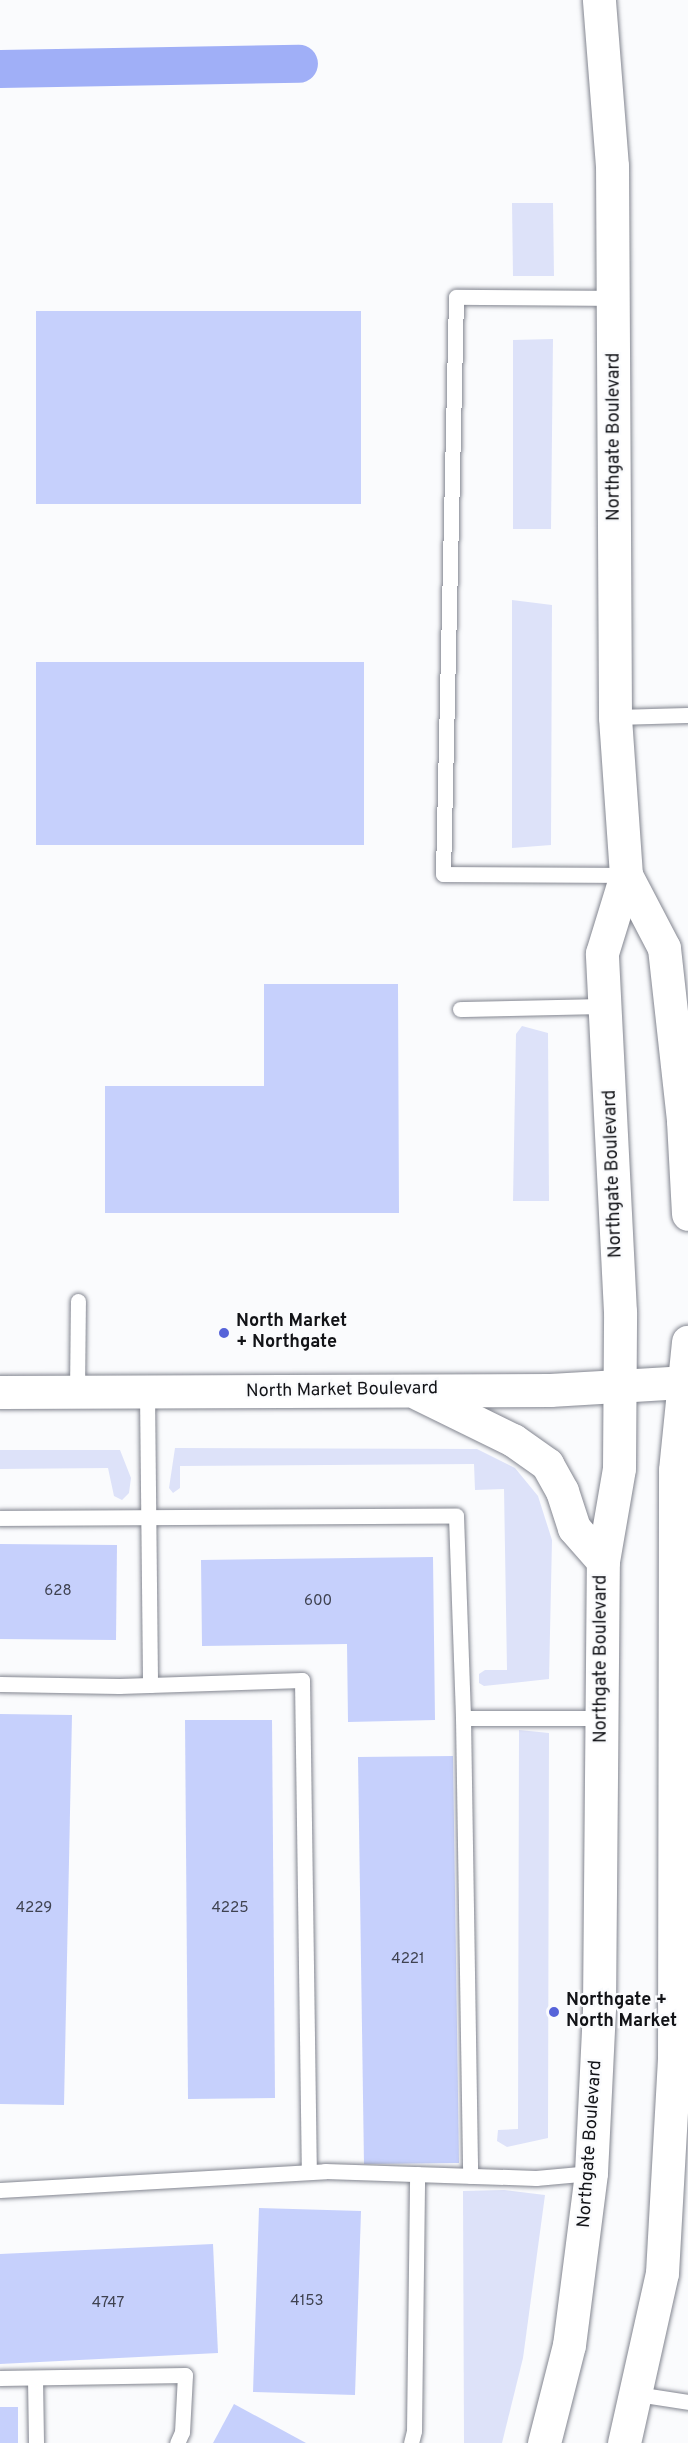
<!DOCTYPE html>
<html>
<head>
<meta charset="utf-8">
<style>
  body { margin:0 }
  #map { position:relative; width:688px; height:2443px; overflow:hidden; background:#fafbfd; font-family:Overpass,sans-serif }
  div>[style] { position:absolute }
  .green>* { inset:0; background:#dde2f9 }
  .canal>* { height:38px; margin:-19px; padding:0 19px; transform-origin:19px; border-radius:19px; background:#a0aff7 }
  .building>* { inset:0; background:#c6d0fc }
  .roads { filter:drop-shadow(0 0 2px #838690) drop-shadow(0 0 2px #838690) }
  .service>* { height:15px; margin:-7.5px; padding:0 7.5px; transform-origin:7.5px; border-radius:7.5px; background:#fff }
  .secondary>* { height:33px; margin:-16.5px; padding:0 16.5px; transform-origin:16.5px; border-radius:16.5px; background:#fff }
  .dots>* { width:16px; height:16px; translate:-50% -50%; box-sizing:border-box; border:3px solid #fafbfd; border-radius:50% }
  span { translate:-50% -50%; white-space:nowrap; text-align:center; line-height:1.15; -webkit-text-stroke:4.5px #fafbfd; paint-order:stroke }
  .number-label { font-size:15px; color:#3f4250 }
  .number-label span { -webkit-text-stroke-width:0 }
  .street-label { font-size:18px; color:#121317 }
  .poi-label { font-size:18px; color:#121317; font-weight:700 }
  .left { translate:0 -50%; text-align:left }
</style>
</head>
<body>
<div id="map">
  <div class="green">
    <i style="clip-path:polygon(512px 203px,553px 203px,554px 276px,513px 276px)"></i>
    <i style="clip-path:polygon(553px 339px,551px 529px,513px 529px,513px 340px)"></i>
    <i style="clip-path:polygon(512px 600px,552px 605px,551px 845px,512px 848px)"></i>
    <i style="clip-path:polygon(522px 1026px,548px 1033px,549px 1201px,513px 1201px,516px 1034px)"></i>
    <i style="clip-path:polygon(175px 1448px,477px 1449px,515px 1468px,538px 1496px,552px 1540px,549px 1679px,484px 1686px,479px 1683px,479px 1674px,485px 1670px,507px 1670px,504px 1489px,475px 1490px,474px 1464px,180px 1466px,180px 1488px,173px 1493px,169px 1488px)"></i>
    <i style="clip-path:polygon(0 1450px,120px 1450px,131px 1478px,129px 1493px,122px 1500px,114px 1496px,108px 1468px,0 1469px)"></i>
    <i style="clip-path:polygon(519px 1730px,549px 1733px,548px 2138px,507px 2147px,497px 2141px,498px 2130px,518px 2129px)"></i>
    <i style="clip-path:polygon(504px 2190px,545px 2195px,523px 2358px,502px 2443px,464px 2443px,463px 2191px)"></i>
  </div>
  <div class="canal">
    <i style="left:0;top:69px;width:299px;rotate:-1deg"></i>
  </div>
  <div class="building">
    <i style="clip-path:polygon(36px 311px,361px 311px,361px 504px,36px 504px)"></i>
    <i style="clip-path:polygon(36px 662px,364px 662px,364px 845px,36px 845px)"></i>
    <i style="clip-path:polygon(264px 984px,398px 984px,399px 1213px,105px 1213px,105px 1086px,264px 1086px)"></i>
    <i style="clip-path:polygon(0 1544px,117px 1545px,116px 1640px,0 1639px)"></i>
    <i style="clip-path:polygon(433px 1557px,435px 1720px,348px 1722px,347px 1644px,202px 1646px,201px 1560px)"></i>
    <i style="clip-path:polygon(0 1714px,72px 1715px,64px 2105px,0 2104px)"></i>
    <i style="clip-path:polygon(185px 1720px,272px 1720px,275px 2098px,188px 2099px)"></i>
    <i style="clip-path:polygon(453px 1756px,459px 2163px,364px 2164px,358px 1757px)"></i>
    <i style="clip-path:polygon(259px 2208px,361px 2211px,355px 2395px,253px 2392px)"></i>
    <i style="clip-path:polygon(213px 2244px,218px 2353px,0 2364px,0 2254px)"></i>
    <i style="clip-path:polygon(234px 2404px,306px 2443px,213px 2443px)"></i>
    <i style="clip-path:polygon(0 2407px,18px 2407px,18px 2443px,0 2443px)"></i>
  </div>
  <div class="roads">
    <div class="service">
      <i style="left:615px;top:298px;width:159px;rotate:-179.6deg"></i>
      <i style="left:456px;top:297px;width:577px;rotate:91.29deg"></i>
      <i style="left:443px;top:874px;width:183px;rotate:0.3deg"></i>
      <i style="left:615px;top:717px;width:73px;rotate:-1.6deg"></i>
      <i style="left:460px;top:1009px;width:147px;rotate:-1.2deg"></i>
      <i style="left:77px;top:1392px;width:91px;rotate:-89.4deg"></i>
      <i style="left:147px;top:1393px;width:292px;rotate:89.4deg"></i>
      <i style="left:0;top:1518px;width:456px;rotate:-0.3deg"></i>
      <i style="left:456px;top:1516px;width:202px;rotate:88deg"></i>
      <i style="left:463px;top:1718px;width:140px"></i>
      <i style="left:0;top:1684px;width:119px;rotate:1deg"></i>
      <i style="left:119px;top:1686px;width:183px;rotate:-1.9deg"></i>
      <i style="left:302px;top:1680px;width:492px;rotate:89.2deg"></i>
      <i style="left:463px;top:1718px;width:458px;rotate:89.1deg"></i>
      <i style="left:0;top:2190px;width:326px;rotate:-3.3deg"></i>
      <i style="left:325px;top:2171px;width:211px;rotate:1.9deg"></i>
      <i style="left:536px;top:2178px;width:55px;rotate:-5.2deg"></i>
      <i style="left:0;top:2378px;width:185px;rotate:-0.9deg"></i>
      <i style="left:185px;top:2375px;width:57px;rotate:93deg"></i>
      <i style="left:182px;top:2432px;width:12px;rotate:114deg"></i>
      <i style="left:35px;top:2378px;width:65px;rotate:89.1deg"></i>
      <i style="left:637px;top:2394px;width:52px;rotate:8.9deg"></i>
      <i style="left:411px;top:2443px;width:12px;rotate:-76deg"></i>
      <i style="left:414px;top:2431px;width:257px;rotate:-89.3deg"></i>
    </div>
    <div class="secondary">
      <i style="left:626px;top:875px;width:82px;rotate:62.5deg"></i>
      <i style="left:664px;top:948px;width:174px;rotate:83.7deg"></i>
      <i style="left:683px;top:1121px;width:93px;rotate:86.9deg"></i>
      <i style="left:0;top:1392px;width:550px;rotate:-0.21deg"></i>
      <i style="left:550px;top:1390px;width:133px;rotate:-3.4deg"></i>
      <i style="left:419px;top:1394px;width:105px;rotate:26.1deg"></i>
      <i style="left:513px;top:1440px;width:42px;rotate:35.2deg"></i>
      <i style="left:547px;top:1464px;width:31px;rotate:61deg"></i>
      <i style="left:562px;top:1491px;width:39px;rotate:72deg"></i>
      <i style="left:574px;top:1528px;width:44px;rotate:48.7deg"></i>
      <i style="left:544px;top:2443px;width:101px;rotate:-75.7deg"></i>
      <i style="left:569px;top:2345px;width:173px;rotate:-82.7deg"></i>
      <i style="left:591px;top:2173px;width:166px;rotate:-87.2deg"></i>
      <i style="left:599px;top:2007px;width:446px;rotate:-89.5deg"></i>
      <i style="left:603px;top:1561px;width:94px;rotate:-80.2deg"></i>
      <i style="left:619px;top:1468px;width:156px;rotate:-89.6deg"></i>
      <i style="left:620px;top:1312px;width:359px;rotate:-92.9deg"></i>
      <i style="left:602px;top:953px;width:82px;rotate:-72.9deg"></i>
      <i style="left:626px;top:875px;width:158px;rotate:-94deg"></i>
      <i style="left:615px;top:717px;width:551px;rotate:-90.31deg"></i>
      <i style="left:612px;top:166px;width:167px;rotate:-94.5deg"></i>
      <i style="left:624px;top:2443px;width:174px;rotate:-77.4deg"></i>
      <i style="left:662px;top:2273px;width:215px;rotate:-86.8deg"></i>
      <i style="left:674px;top:2058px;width:588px;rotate:-89.9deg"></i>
      <i style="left:675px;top:1470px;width:129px;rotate:-84.2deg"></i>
    </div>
  </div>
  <div class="dots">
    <i style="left:224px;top:1333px;background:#5663d9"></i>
    <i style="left:554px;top:2012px;background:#5663d9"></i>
  </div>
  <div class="number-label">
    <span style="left:58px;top:1592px">628</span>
    <span style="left:318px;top:1602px">600</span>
    <span style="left:34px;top:1909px">4229</span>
    <span style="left:230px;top:1909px">4225</span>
    <span style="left:408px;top:1960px">4221</span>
    <span style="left:307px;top:2302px">4153</span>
    <span style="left:108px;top:2304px">4747</span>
  </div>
  <div class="street-label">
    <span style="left:615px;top:437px;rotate:-90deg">Northgate Boulevard</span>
    <span style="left:614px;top:1174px;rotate:-92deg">Northgate Boulevard</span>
    <span style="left:342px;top:1391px;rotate:-1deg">North Market Boulevard</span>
    <span style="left:602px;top:1659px;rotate:-90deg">Northgate Boulevard</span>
    <span style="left:591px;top:2144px;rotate:-86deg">Northgate Boulevard</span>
  </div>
  <div class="poi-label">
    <span class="left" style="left:236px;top:1333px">North Market<br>+ Northgate</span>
    <span class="left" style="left:566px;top:2012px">Northgate +<br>North Market</span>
  </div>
</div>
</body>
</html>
